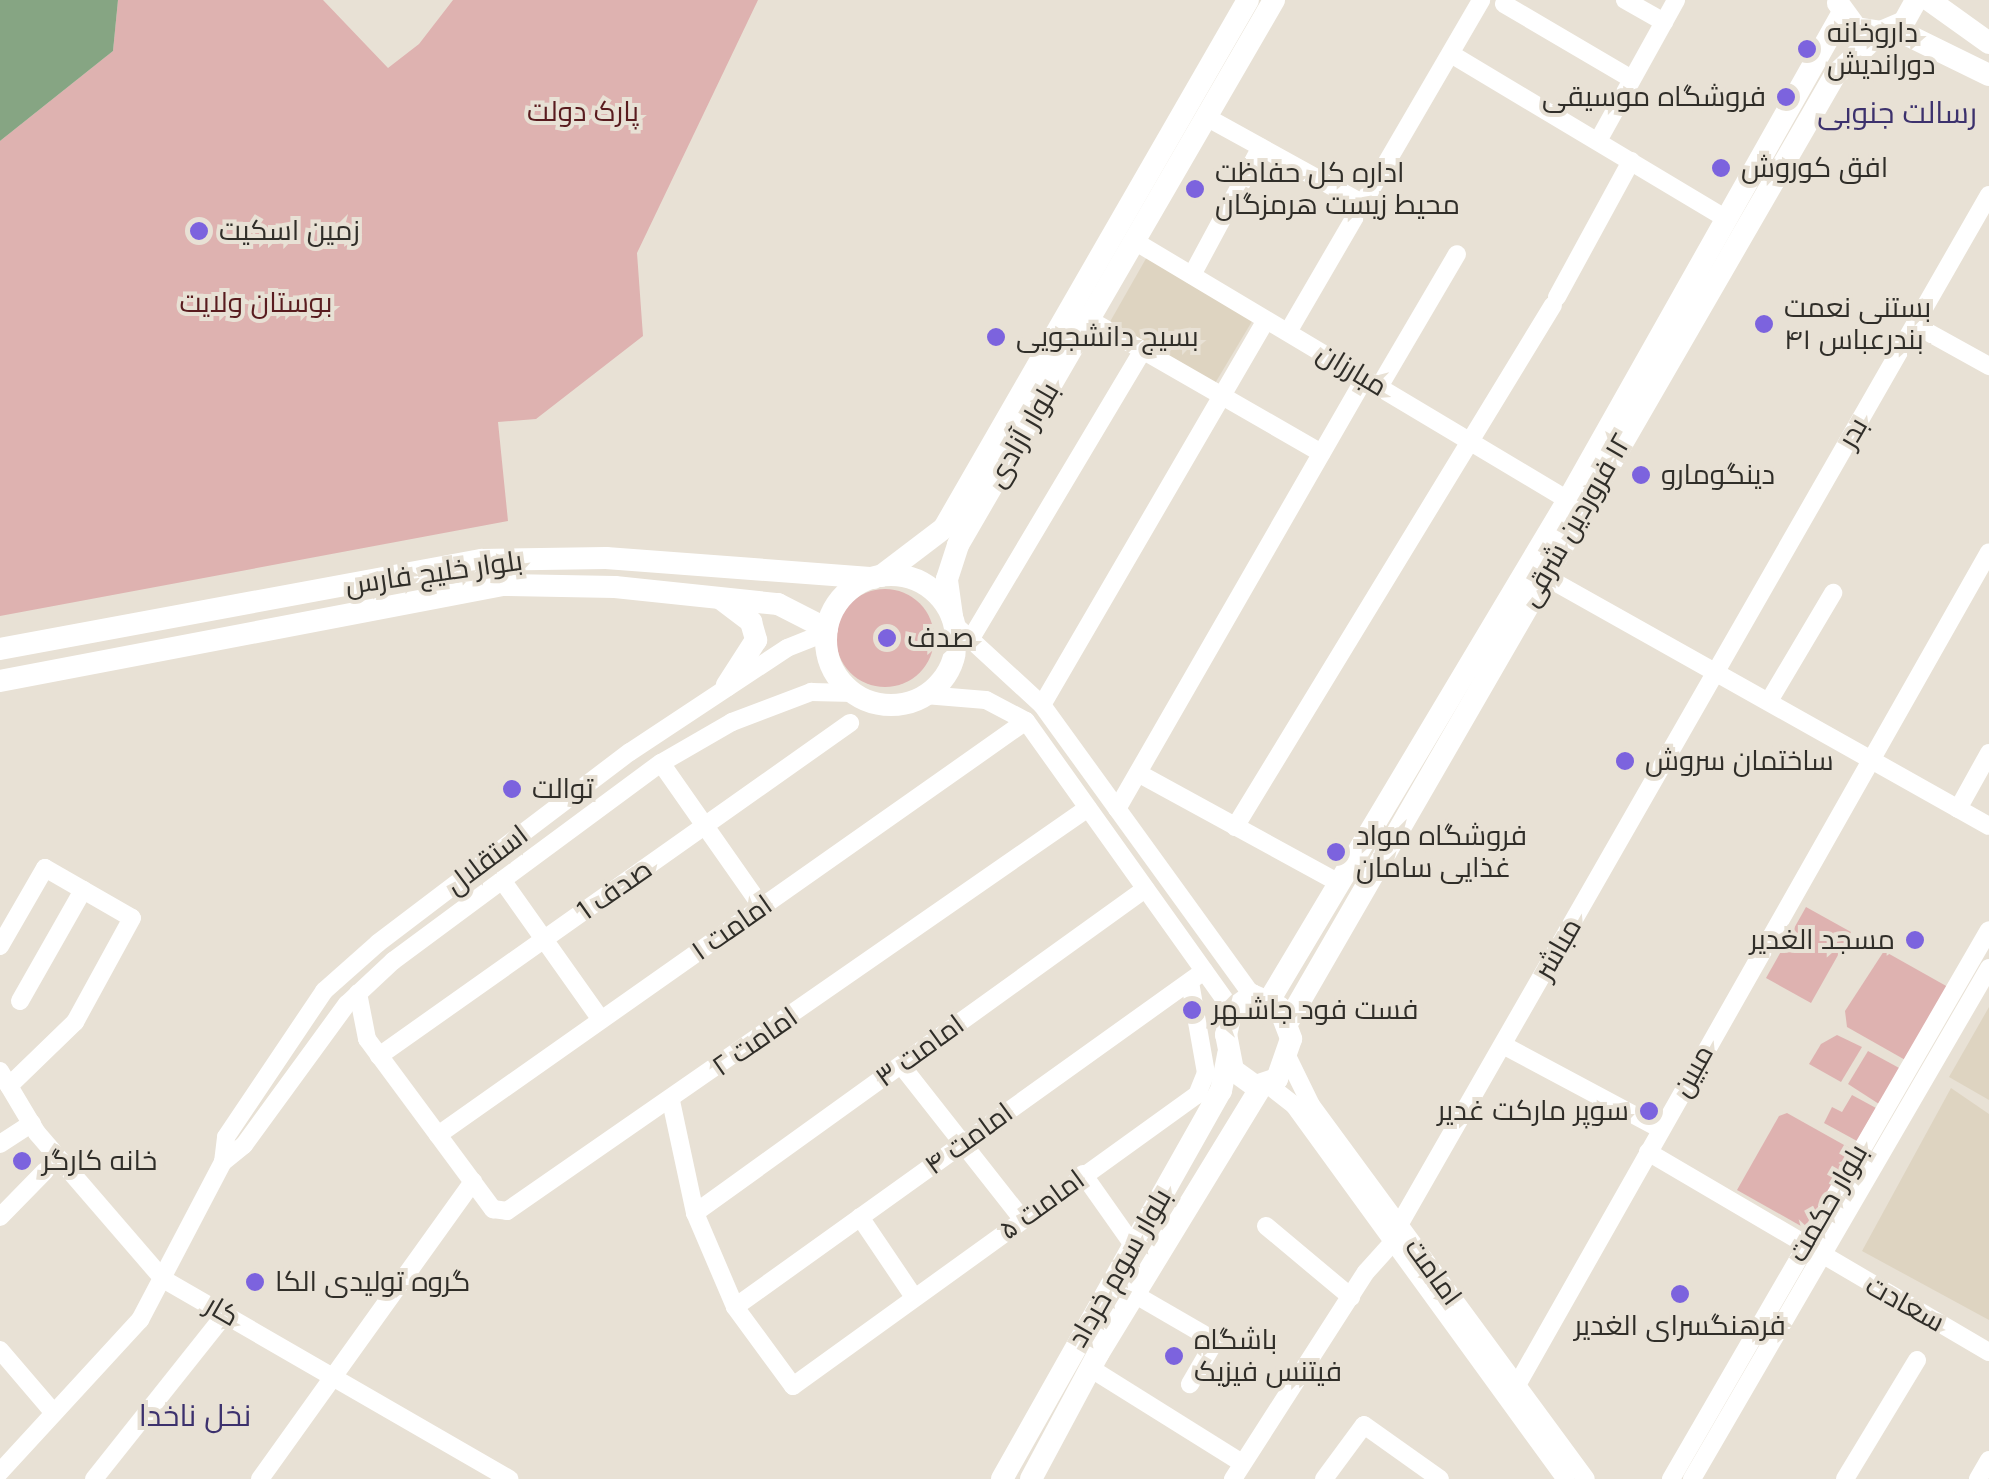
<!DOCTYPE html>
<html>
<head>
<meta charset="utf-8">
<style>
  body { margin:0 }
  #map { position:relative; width:1989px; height:1479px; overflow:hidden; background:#e8e1d5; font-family:"DM Sans",Cairo,sans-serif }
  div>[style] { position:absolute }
  .built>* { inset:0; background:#ded4c1 }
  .green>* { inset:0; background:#deb2b0 }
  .round { border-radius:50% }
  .water>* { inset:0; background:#86a583 }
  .minor>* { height:18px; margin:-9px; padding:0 9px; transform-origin:9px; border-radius:9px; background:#fff }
  .major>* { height:22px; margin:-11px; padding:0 11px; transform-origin:11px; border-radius:11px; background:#fff }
  .major>.ring { margin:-11px; padding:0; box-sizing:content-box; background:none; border:22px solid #fff; border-radius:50% }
  .dots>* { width:28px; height:28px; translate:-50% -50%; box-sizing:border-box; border:5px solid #e8e1d5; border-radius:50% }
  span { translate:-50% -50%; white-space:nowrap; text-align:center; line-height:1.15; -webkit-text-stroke:8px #e8e1d5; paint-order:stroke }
  .poi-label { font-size:28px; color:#302e29 }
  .left { translate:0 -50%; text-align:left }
  .right { translate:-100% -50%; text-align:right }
  .park-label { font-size:28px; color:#591c1f }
  .street-label { font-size:28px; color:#302e29 }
  .neighbourhood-label { font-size:30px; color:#3c316d }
</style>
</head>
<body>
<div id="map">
  <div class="built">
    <i style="clip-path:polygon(1148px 255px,1254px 318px,1214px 385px,1107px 327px)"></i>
    <i style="clip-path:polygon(1989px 1007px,1989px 1100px,1949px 1077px)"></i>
    <i style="clip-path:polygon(1951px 1088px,1989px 1114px,1989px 1320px,1862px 1251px)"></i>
  </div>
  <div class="green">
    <i style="clip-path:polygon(118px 0,323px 0,388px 68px,419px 44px,453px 0,758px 0,637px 253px,643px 336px,536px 419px,498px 422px,508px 521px,0 616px,0 141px,113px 51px)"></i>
    <i class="round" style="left:836px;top:589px;width:98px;height:98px"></i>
    <i style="clip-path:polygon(1806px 907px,1851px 932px,1811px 1003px,1766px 978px)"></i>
    <i style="clip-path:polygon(1884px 951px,1948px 987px,1907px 1061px,1847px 1027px,1845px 1011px)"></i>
    <i style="clip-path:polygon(1837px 1035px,1862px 1047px,1841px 1082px,1809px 1064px,1821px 1044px)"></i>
    <i style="clip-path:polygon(1868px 1051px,1901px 1069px,1879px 1104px,1848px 1084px)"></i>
    <i style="clip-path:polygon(1852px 1095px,1876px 1108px,1857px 1141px,1824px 1123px,1832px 1107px,1842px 1112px)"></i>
    <i style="clip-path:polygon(1787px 1113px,1853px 1150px,1808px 1230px,1737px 1190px,1779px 1116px)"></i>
  </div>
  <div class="water">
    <i style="clip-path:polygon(0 0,118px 0,113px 51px,0 141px)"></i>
  </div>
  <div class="minor">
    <i style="left:1625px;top:0;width:45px;rotate:29.4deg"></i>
    <i style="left:1504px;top:4px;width:148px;rotate:30.4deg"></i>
    <i style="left:1451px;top:54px;width:322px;rotate:30.9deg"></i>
    <i style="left:1208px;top:118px;width:176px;rotate:28.9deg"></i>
    <i style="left:1598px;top:141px;width:161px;rotate:-61deg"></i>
    <i style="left:1136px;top:242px;width:503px;rotate:30.85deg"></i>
    <i style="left:1192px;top:275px;width:145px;rotate:-61.7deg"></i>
    <i style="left:1557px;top:297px;width:155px;rotate:-61.4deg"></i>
    <i style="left:1090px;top:320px;width:267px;rotate:29.9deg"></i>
    <i style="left:1915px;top:325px;width:85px;rotate:29deg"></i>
    <i style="left:1288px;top:332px;width:384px;rotate:-59.8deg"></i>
    <i style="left:1379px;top:387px;width:154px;rotate:-59.6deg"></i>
    <i style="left:1544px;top:576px;width:510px;rotate:29.33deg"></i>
    <i style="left:955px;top:625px;width:118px;rotate:42.6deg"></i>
    <i style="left:1042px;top:705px;width:358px;rotate:54.1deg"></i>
    <i style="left:973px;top:635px;width:330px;rotate:-59.2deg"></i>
    <i style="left:925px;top:695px;width:61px;rotate:4.7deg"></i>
    <i style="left:986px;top:700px;width:45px;rotate:27.7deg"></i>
    <i style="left:1026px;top:721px;width:355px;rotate:54.5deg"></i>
    <i style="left:1769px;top:701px;width:126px;rotate:-59.3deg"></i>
    <i style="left:1042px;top:705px;width:445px;rotate:-59.8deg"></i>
    <i style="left:661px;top:763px;width:176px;rotate:55deg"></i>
    <i style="left:1138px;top:773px;width:229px;rotate:28.7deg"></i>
    <i style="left:1117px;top:809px;width:496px;rotate:-60.1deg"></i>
    <i style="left:1958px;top:809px;width:64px;rotate:-61deg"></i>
    <i style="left:1235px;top:827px;width:611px;rotate:-58.65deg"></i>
    <i style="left:502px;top:880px;width:171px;rotate:54.7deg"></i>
    <i style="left:0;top:946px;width:90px;rotate:-60deg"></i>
    <i style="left:45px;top:868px;width:100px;rotate:29.9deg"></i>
    <i style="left:132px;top:918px;width:119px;rotate:118.7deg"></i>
    <i style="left:75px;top:1022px;width:92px;rotate:135.9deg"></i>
    <i style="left:358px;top:993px;width:47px;rotate:78.9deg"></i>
    <i style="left:367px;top:1039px;width:212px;rotate:53.5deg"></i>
    <i style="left:493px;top:1209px;width:14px;rotate:8deg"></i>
    <i style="left:507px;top:1211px;width:707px;rotate:-34.75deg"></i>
    <i style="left:20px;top:1001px;width:128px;rotate:-60.4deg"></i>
    <i style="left:1503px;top:1045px;width:178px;rotate:28.1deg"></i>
    <i style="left:379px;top:1056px;width:577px;rotate:-35.26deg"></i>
    <i style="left:1289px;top:1060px;width:50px;rotate:63.9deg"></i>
    <i style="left:1311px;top:1105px;width:464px;rotate:53.7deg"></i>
    <i style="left:901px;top:1065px;width:196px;rotate:51.8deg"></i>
    <i style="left:0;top:1071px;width:72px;rotate:59.2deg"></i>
    <i style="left:37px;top:1133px;width:193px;rotate:49.2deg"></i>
    <i style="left:163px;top:1279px;width:400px;rotate:30deg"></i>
    <i style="left:1267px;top:1084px;width:34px;rotate:38deg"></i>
    <i style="left:1294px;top:1105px;width:462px;rotate:54deg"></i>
    <i style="left:671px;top:1101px;width:115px;rotate:77.9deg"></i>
    <i style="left:695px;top:1213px;width:102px;rotate:66.9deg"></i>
    <i style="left:735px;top:1307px;width:98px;rotate:53.7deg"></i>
    <i style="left:793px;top:1386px;width:498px;rotate:-35.8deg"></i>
    <i style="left:1197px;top:1095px;width:24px;rotate:-68deg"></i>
    <i style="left:1206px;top:1073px;width:92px;rotate:-100deg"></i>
    <i style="left:438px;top:1135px;width:719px;rotate:-35.15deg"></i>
    <i style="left:0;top:1144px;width:38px;rotate:-33deg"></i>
    <i style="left:1648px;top:1152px;width:395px;rotate:30.4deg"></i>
    <i style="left:223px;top:1162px;width:27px;rotate:-39deg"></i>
    <i style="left:244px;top:1145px;width:175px;rotate:-53.9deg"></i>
    <i style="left:347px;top:1004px;width:63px;rotate:-43.1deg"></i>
    <i style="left:393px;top:961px;width:333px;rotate:-36.5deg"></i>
    <i style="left:661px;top:763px;width:82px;rotate:-30deg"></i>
    <i style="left:732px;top:722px;width:85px;rotate:-20.8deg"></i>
    <i style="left:811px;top:692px;width:43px;rotate:1.3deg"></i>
    <i style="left:1083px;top:1174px;width:87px;rotate:54.8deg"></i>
    <i style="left:695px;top:1213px;width:555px;rotate:-35.75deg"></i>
    <i style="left:0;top:1217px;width:64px;rotate:-45.6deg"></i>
    <i style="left:860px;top:1217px;width:97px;rotate:56deg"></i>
    <i style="left:1399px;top:1225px;width:1187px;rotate:-60.2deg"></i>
    <i style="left:1266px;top:1226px;width:111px;rotate:39.9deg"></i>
    <i style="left:1134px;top:1294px;width:94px;rotate:30.1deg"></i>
    <i style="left:1215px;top:1341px;width:50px;rotate:120.2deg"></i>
    <i style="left:735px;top:1307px;width:577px;rotate:-35.62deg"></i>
    <i style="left:0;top:1350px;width:83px;rotate:49.4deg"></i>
    <i style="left:1090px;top:1368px;width:179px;rotate:32deg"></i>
    <i style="left:1517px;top:1385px;width:957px;rotate:-60.46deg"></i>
    <i style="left:0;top:1472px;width:207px;rotate:-47.4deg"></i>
    <i style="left:140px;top:1320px;width:178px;rotate:-62.3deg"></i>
    <i style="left:223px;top:1162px;width:25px;rotate:-83deg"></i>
    <i style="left:226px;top:1137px;width:176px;rotate:-56.1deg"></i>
    <i style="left:324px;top:991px;width:72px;rotate:-41.6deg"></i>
    <i style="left:378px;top:943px;width:316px;rotate:-37.2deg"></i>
    <i style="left:630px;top:752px;width:188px;rotate:-33.5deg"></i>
    <i style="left:787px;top:648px;width:43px;rotate:-21.8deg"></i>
    <i style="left:94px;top:1479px;width:212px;rotate:-51.5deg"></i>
    <i style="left:260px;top:1479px;width:366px;rotate:-54.4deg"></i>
    <i style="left:1233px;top:1479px;width:246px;rotate:-57.3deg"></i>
    <i style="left:1366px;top:1272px;width:42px;rotate:-47.9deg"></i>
    <i style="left:1324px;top:1479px;width:67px;rotate:-53.5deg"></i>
    <i style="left:1364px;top:1425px;width:93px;rotate:35.4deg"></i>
    <i style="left:1671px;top:1479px;width:634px;rotate:-59.92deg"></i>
    <i style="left:1692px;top:1479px;width:591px;rotate:-59.83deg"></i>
    <i style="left:1845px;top:1479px;width:139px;rotate:-58.8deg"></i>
    <i style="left:1978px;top:1479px;width:22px;rotate:-60deg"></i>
  </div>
  <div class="major">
    <i style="left:1929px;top:0;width:74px;rotate:35.6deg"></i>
    <i style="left:1838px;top:3px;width:31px;rotate:54deg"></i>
    <i style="left:1856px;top:28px;width:25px;rotate:9deg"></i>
    <i style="left:1881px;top:32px;width:25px;rotate:-23deg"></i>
    <i style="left:1904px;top:22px;width:25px;rotate:-61deg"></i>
    <i style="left:1893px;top:28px;width:107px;rotate:26.1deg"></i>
    <i class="ring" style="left:826px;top:575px;width:108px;height:108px"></i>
    <i style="left:881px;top:576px;width:79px;rotate:-37.3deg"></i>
    <i style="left:944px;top:528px;width:609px;rotate:-60.07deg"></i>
    <i style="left:721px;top:599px;width:38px;rotate:37deg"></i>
    <i style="left:751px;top:622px;width:19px;rotate:74deg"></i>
    <i style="left:756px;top:640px;width:54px;rotate:122.8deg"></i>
    <i style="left:952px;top:616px;width:37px;rotate:-98deg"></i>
    <i style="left:947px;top:579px;width:36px;rotate:-72deg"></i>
    <i style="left:958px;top:545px;width:630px;rotate:-59.89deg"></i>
    <i style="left:0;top:649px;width:490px;rotate:-10.5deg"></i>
    <i style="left:482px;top:560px;width:124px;rotate:-0.9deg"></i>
    <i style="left:606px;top:558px;width:268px;rotate:4.3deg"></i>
    <i style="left:0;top:681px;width:512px;rotate:-10.81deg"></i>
    <i style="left:503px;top:585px;width:112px;rotate:1deg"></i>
    <i style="left:615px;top:587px;width:164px;rotate:6deg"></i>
    <i style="left:778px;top:604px;width:55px;rotate:27deg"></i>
    <i style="left:1252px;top:995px;width:30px;rotate:24deg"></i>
    <i style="left:1279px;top:1007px;width:34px;rotate:69deg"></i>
    <i style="left:1291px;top:1039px;width:42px;rotate:109.3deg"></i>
    <i style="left:1277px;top:1079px;width:23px;rotate:162deg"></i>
    <i style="left:1255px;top:1086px;width:27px;rotate:-144deg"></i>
    <i style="left:1233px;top:1070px;width:36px;rotate:-101deg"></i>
    <i style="left:1226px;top:1035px;width:26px;rotate:-77deg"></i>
    <i style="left:1232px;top:1010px;width:25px;rotate:-37deg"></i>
    <i style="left:1270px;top:999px;width:581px;rotate:-59.15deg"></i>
    <i style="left:1568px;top:500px;width:558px;rotate:-60.59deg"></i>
    <i style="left:1289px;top:1020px;width:1091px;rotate:-59.98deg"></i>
    <i style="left:1835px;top:75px;width:63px;rotate:-43.1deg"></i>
    <i style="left:1002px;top:1479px;width:446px;rotate:-60.6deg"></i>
    <i style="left:1221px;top:1091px;width:38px;rotate:-79deg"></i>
    <i style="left:1031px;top:1479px;width:142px;rotate:-61.8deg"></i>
    <i style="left:1098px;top:1354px;width:315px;rotate:-58.6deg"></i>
  </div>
  <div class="dots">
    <i style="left:1807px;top:49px;background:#7c63de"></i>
    <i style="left:1786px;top:97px;background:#7c63de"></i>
    <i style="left:1721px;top:168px;background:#7c63de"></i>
    <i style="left:1195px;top:189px;background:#7c63de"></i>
    <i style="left:199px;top:231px;background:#7c63de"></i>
    <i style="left:1764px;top:324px;background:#7c63de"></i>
    <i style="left:996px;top:337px;background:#7c63de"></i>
    <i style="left:1641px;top:475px;background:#7c63de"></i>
    <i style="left:887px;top:638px;background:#7c63de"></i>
    <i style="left:1625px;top:761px;background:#7c63de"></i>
    <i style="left:512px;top:789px;background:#7c63de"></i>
    <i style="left:1336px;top:852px;background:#7c63de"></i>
    <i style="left:1915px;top:940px;background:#7c63de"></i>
    <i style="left:1192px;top:1010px;background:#7c63de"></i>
    <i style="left:1649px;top:1111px;background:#7c63de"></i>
    <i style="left:22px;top:1161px;background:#7c63de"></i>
    <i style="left:255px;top:1282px;background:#7c63de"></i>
    <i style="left:1680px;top:1294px;background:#7c63de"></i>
    <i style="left:1174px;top:1356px;background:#7c63de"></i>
  </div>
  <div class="poi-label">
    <span class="left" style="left:1827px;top:49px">داروخانه<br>دوراندیش</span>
    <span class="right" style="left:1766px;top:97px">فروشگاه موسیقی</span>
    <span class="left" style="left:1741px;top:168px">افق کوروش</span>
    <span class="left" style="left:1215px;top:189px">اداره کل حفاظت<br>محیط زیست هرمزگان</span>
    <span class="left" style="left:219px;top:231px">زمین اسکیت</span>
    <span class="left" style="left:1784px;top:324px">بستنی نعمت<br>بندرعباس ۴۱</span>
    <span class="left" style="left:1016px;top:337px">بسیج دانشجویی</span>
    <span class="left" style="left:1661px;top:475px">دینگومارو</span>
    <span class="left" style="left:907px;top:638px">صدف</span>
    <span class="left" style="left:1645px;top:761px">ساختمان سروش</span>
    <span class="left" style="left:532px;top:789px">توالت</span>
    <span class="left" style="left:1356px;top:852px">فروشگاه مواد<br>غذایی سامان</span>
    <span class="right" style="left:1895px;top:940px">مسجد الغدیر</span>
    <span class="left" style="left:1212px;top:1010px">فست فود جاشـهر</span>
    <span class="right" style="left:1629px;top:1111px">سوپر مارکت غدیر</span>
    <span class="left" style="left:42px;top:1161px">خانه کارگر</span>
    <span class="left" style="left:275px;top:1282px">گروه تولیدی الکا</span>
    <span style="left:1680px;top:1326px">فرهنگسرای الغدیر</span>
    <span class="left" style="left:1194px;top:1356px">باشگاه<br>فیتنس فیزیک</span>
  </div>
  <div class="park-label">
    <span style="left:583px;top:112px">پارک دولت</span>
    <span style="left:256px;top:303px">بوستان ولایت</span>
  </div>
  <div class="street-label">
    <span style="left:1352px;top:370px;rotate:31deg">مبارزان</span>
    <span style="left:1853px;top:433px;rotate:-60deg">بدر</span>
    <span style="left:1023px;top:435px;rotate:-60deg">بلوار آزادی</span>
    <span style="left:1576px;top:520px;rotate:-60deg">١٢ فروردین شرقی</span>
    <span style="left:434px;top:573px;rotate:-8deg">بلوار خلیج فارس</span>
    <span style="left:487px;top:860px;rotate:-37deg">استقلال</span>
    <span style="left:615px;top:890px;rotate:-35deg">صدف 1</span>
    <span style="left:732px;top:928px;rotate:-35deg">امامت ۱</span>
    <span style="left:1558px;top:949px;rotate:-60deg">مباشر</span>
    <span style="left:755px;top:1042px;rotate:-35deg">امامت ۲</span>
    <span style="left:920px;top:1051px;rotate:-36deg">امامت ۳</span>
    <span style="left:1693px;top:1071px;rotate:-61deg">مبین</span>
    <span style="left:969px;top:1139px;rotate:-36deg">امامت ۴</span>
    <span style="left:1828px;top:1203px;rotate:-60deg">بلوار حکمت</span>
    <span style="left:1042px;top:1205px;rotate:-36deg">امامت ۵</span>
    <span style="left:1120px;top:1268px;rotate:-60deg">بلوار سوم خرداد</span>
    <span style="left:1433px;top:1272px;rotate:54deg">امامت</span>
    <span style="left:1905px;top:1304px;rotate:29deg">سعادت</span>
    <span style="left:222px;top:1311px;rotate:30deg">کار</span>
  </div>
  <div class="neighbourhood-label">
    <span style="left:1897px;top:113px">رسالت جنوبی</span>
    <span style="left:195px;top:1416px">نخل ناخدا</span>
  </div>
</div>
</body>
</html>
